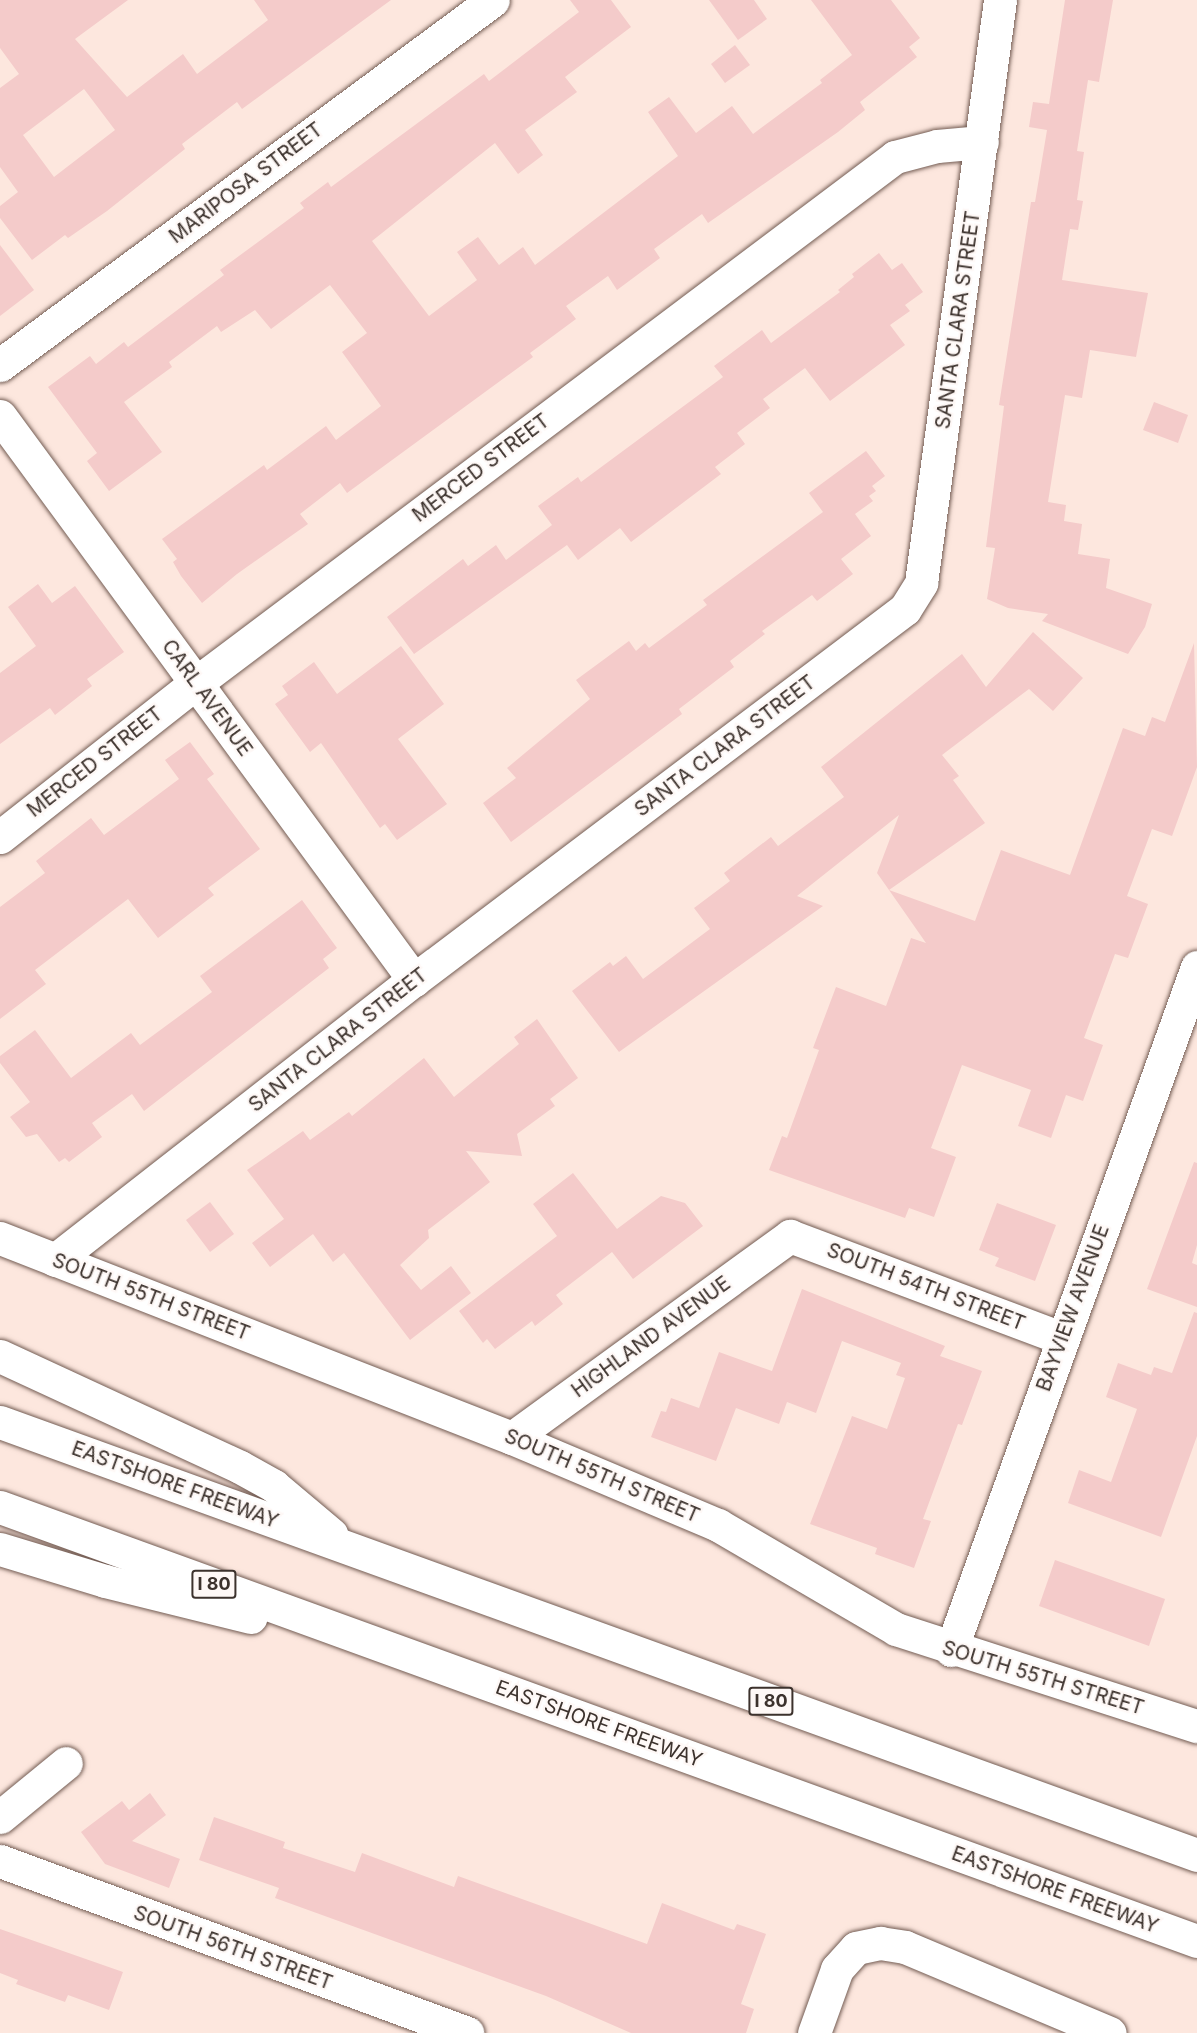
<!DOCTYPE html>
<html>
<head>
<meta charset="utf-8">
<style>
  body { margin:0 }
  #map { position:relative; width:1197px; height:2033px; overflow:hidden; background:#fde7de; font-family:Inter,sans-serif }
  div>[style] { position:absolute }
  .building>* { inset:0; background:#f4cbca }
  .roads { filter:drop-shadow(0 0 2px #735c53) drop-shadow(0 0 2px #735c53) }
  .minor>* { height:33px; margin:-16.5px; padding:0 16.5px; transform-origin:16.5px; border-radius:16.5px; background:#fff }
  .tertiary>* { height:33px; margin:-16.5px; padding:0 16.5px; transform-origin:16.5px; border-radius:16.5px; background:#fff }
  .motorway>* { height:33px; margin:-16.5px; padding:0 16.5px; transform-origin:16.5px; border-radius:16.5px; background:#fff }
  span { translate:-50% -50%; white-space:nowrap; text-align:center; line-height:1.15; -webkit-text-stroke:4.5px #fef8f6; paint-order:stroke }
  .shield-label span { padding:2px 4px; background:#fef8f6; border:2px solid; border-radius:4px; -webkit-text-stroke-width:0 }
  .shield-label { font-size:18px; color:#3c322d; font-weight:700 }
  .street-label { font-size:20px; color:#3c322d }
</style>
</head>
<body>
<div id="map">
  <div class="building">
    <i style="clip-path:polygon(evenodd,0 0,128px 0,75px 39px,127px 97px,183px 54px,197px 74px,268px 20px,254px 0,391px 0,242px 109px,237px 102px,182px 144px,185px 149px,107px 211px,68px 238px,65px 235px,32px 260px,0 218px,0 206px,18px 192px,0 167px,0 88px,19px 74px,0 48px,0 0,84px 89px,115px 130px,54px 177px,23px 135px,84px 89px)"></i>
    <i style="clip-path:polygon(570px 0,611px 0,631px 27px,565px 77px,577px 92px,525px 130px,543px 155px,518px 174px,495px 143px,372px 241px,429px 316px,477px 280px,457px 252px,478px 237px,499px 265px,523px 247px,535px 265px,678px 156px,648px 112px,669px 97px,696px 133px,732px 106px,753px 134px,822px 83px,820px 80px,852px 55px,811px 0,891px 0,920px 38px,909px 47px,917px 57px,860px 102px,865px 110px,838px 132px,708px 223px,702px 214px,654px 249px,660px 258px,617px 290px,608px 276px,566px 306px,576px 319px,530px 353px,533px 357px,347px 493px,340px 483px,300px 514px,308px 524px,237px 574px,202px 603px,181px 576px,173px 562px,177px 559px,162px 539px,264px 465px,267px 470px,326px 426px,336px 440px,381px 406px,342px 352px,367px 333px,330px 285px,271px 329px,255px 310px,221px 332px,217px 326px,169px 362px,172px 367px,124px 402px,162px 452px,109px 491px,87px 461px,97px 453px,48px 387px,90px 356px,96px 364px,124px 342px,128px 347px,224px 275px,220px 270px,304px 208px,300px 203px,328px 182px,331px 187px,484px 74px,489px 81px,579px 12px)"></i>
    <i style="clip-path:polygon(709px 0,754px 0,767px 19px,738px 40px)"></i>
    <i style="clip-path:polygon(1065px 0,1113px 0,1099px 82px,1088px 80px,1077px 151px,1084px 152px,1077px 200px,1083px 201px,1078px 230px,1070px 229px,1062px 280px,1148px 293px,1136px 357px,1090px 350px,1082px 398px,1065px 395px,1048px 502px,1066px 505px,1064px 521px,1082px 524px,1078px 554px,1110px 559px,1106px 588px,1152px 604px,1145px 627px,1128px 654px,1042px 621px,1048px 614px,1008px 608px,987px 599px,995px 548px,986px 547px,1004px 406px,999px 405px,1031px 202px,1035px 202px,1047px 130px,1029px 127px,1033px 102px,1049px 104px)"></i>
    <i style="clip-path:polygon(735px 45px,750px 65px,725px 83px,711px 64px)"></i>
    <i style="clip-path:polygon(0 245px,34px 290px,0 316px)"></i>
    <i style="clip-path:polygon(879px 253px,892px 270px,902px 263px,923px 292px,905px 305px,910px 311px,890px 325px,905px 345px,830px 401px,805px 368px,763px 399px,770px 408px,737px 433px,745px 444px,715px 467px,721px 474px,631px 542px,620px 528px,578px 560px,567px 545px,414px 654px,387px 617px,463px 559px,468px 566px,496px 545px,506px 560px,552px 525px,538px 506px,578px 477px,581px 482px,723px 377px,714px 366px,762px 330px,771px 343px,840px 292px,838px 290px,854px 277px,852px 274px)"></i>
    <i style="clip-path:polygon(1154px 402px,1188px 415px,1178px 443px,1143px 430px)"></i>
    <i style="clip-path:polygon(866px 451px,885px 476px,872px 486px,876px 491px,869px 496px,873px 501px,855px 514px,871px 536px,841px 559px,853px 574px,817px 601px,812px 595px,762px 631px,765px 634px,730px 661px,734px 667px,679px 709px,682px 714px,511px 842px,483px 803px,516px 778px,507px 768px,590px 699px,576px 680px,629px 641px,636px 651px,645px 643px,649px 648px,707px 605px,703px 600px,823px 512px,809px 493px)"></i>
    <i style="clip-path:polygon(38px 584px,52px 603px,75px 586px,124px 652px,87px 679px,92px 686px,55px 715px,50px 708px,0 744px,0 673px,36px 646px,8px 607px)"></i>
    <i style="clip-path:polygon(1033px 632px,1083px 678px,1053px 711px,1029px 689px,942px 755px,959px 776px,953px 780px,985px 823px,889px 890px,877px 873px,899px 815px,797px 896px,823px 906px,619px 1052px,572px 991px,610px 962px,613px 966px,626px 956px,643px 979px,710px 929px,694px 908px,730px 881px,724px 873px,771px 837px,778px 846px,844px 797px,821px 767px,962px 654px,986px 687px)"></i>
    <i style="clip-path:polygon(1194px 643px,1197px 767px,1172px 836px,1152px 829px,1127px 896px,1148px 904px,1128px 958px,1115px 954px,1084px 1038px,1103px 1045px,1083px 1101px,1066px 1095px,1051px 1138px,1018px 1126px,1031px 1090px,962px 1065px,931px 1148px,956px 1157px,934px 1217px,909px 1208px,905px 1218px,769px 1170px,782px 1136px,787px 1138px,819px 1050px,813px 1048px,836px 987px,886px 1006px,911px 938px,926px 943px,889px 890px,975px 921px,1001px 850px,1070px 875px,1123px 728px,1145px 736px,1152px 717px,1165px 722px)"></i>
    <i style="clip-path:polygon(401px 646px,444px 704px,398px 739px,447px 804px,397px 840px,385px 824px,380px 828px,321px 743px,310px 752px,275px 704px,288px 695px,282px 686px,314px 662px,337px 694px)"></i>
    <i style="clip-path:polygon(190px 742px,214px 774px,207px 779px,260px 849px,208px 888px,214px 895px,158px 938px,128px 899px,35px 970px,46px 984px,0 1019px,0 907px,45px 873px,36px 861px,91px 818px,104px 835px,179px 779px,165px 760px)"></i>
    <i style="clip-path:polygon(302px 900px,337px 948px,323px 959px,329px 968px,144px 1111px,132px 1094px,92px 1123px,102px 1137px,69px 1162px,65px 1158px,59px 1162px,37px 1134px,26px 1137px,10px 1117px,30px 1102px,0 1063px,0 1056px,35px 1030px,71px 1078px,131px 1033px,140px 1045px,212px 992px,200px 976px)"></i>
    <i style="clip-path:polygon(537px 1019px,578px 1078px,550px 1099px,555px 1106px,517px 1134px,522px 1156px,466px 1151px,490px 1182px,428px 1230px,429px 1238px,400px 1265px,421px 1290px,451px 1266px,471px 1293px,410px 1340px,344px 1253px,333px 1262px,313px 1234px,270px 1267px,252px 1243px,284px 1219px,247px 1170px,303px 1131px,310px 1140px,349px 1112px,352px 1116px,424px 1058px,454px 1097px,519px 1044px,514px 1037px)"></i>
    <i style="clip-path:polygon(1194px 1162px,1197px 1163px,1197px 1245px,1192px 1263px,1197px 1265px,1197px 1307px,1147px 1289px)"></i>
    <i style="clip-path:polygon(573px 1173px,617px 1229px,661px 1196px,685px 1203px,703px 1226px,633px 1279px,612px 1252px,556px 1295px,563px 1304px,535px 1326px,532px 1321px,495px 1349px,487px 1339px,483px 1343px,459px 1311px,557px 1236px,533px 1204px)"></i>
    <i style="clip-path:polygon(210px 1202px,234px 1234px,210px 1252px,186px 1220px)"></i>
    <i style="clip-path:polygon(997px 1203px,1056px 1225px,1035px 1281px,995px 1266px,999px 1258px,979px 1250px)"></i>
    <i style="clip-path:polygon(802px 1289px,945px 1346px,940px 1356px,982px 1371px,962px 1425px,958px 1424px,923px 1519px,931px 1521px,914px 1568px,875px 1554px,877px 1548px,810px 1524px,852px 1416px,887px 1429px,905px 1378px,896px 1375px,901px 1363px,842px 1341px,816px 1413px,787px 1402px,779px 1424px,736px 1408px,716px 1461px,651px 1437px,661px 1411px,666px 1412px,671px 1398px,699px 1408px,719px 1352px,772px 1371px)"></i>
    <i style="clip-path:polygon(1194px 1312px,1197px 1313px,1197px 1436px,1161px 1537px,1068px 1503px,1079px 1470px,1111px 1482px,1137px 1409px,1106px 1397px,1118px 1363px,1151px 1375px,1154px 1367px,1172px 1373px)"></i>
    <i style="clip-path:polygon(1055px 1560px,1165px 1599px,1149px 1646px,1039px 1606px)"></i>
    <i style="clip-path:polygon(150px 1793px,166px 1815px,132px 1841px,180px 1859px,169px 1888px,105px 1864px,81px 1832px,122px 1801px,129px 1810px)"></i>
    <i style="clip-path:polygon(214px 1817px,285px 1842px,283px 1848px,355px 1872px,362px 1853px,454px 1887px,458px 1876px,647px 1944px,662px 1903px,734px 1930px,737px 1924px,766px 1934px,741px 2004px,754px 2009px,746px 2033px,631px 2033px,546px 1996px,275px 1898px,279px 1888px,199px 1860px)"></i>
    <i style="clip-path:polygon(0 1929px,123px 1972px,109px 2010px,68px 1995px,65px 2002px,16px 1984px,18px 1980px,0 1973px)"></i>
  </div>
  <div class="roads">
    <div class="minor">
      <i style="left:0;top:365px;width:613px;rotate:-36.51deg"></i>
      <i style="left:0;top:416px;width:700px;rotate:53.72deg"></i>
      <i style="left:0;top:837px;width:249px;rotate:-38.2deg"></i>
      <i style="left:196px;top:683px;width:875px;rotate:-36.96deg"></i>
      <i style="left:895px;top:157px;width:43px;rotate:-14.7deg"></i>
      <i style="left:937px;top:146px;width:45px;rotate:-5.1deg"></i>
      <i style="left:55px;top:1260px;width:455px;rotate:-38deg"></i>
      <i style="left:414px;top:980px;width:615px;rotate:-37.07deg"></i>
      <i style="left:905px;top:609px;width:31px;rotate:-58deg"></i>
      <i style="left:921px;top:583px;width:588px;rotate:-82.28deg"></i>
      <i style="left:512px;top:1438px;width:344px;rotate:-36deg"></i>
      <i style="left:790px;top:1236px;width:290px;rotate:20.6deg"></i>
      <i style="left:0;top:1817px;width:85px;rotate:-39.3deg"></i>
      <i style="left:0;top:1861px;width:498px;rotate:20.2deg"></i>
      <i style="left:814px;top:2033px;width:68px;rotate:-70.2deg"></i>
      <i style="left:837px;top:1969px;width:28px;rotate:-48deg"></i>
      <i style="left:856px;top:1948px;width:25px;rotate:-12deg"></i>
      <i style="left:880px;top:1943px;width:25px;rotate:9deg"></i>
      <i style="left:905px;top:1947px;width:222px;rotate:22.8deg"></i>
    </div>
    <div class="tertiary">
      <i style="left:0;top:1238px;width:550px;rotate:21.34deg"></i>
      <i style="left:512px;top:1438px;width:224px;rotate:22.9deg"></i>
      <i style="left:718px;top:1525px;width:206px;rotate:30.3deg"></i>
      <i style="left:896px;top:1629px;width:316px;rotate:17.9deg"></i>
      <i style="left:951px;top:1650px;width:726px;rotate:-70.19deg"></i>
    </div>
    <div class="motorway">
      <i style="left:0;top:1356px;width:264px;rotate:24.8deg"></i>
      <i style="left:240px;top:1467px;width:39px;rotate:29deg"></i>
      <i style="left:274px;top:1486px;width:75px;rotate:40.1deg"></i>
      <i style="left:0;top:1422px;width:1273px;rotate:19.89deg"></i>
      <i style="left:0;top:1507px;width:1273px;rotate:19.93deg"></i>
      <i style="left:0;top:1549px;width:110px;rotate:16.9deg"></i>
      <i style="left:105px;top:1581px;width:150px;rotate:13.9deg"></i>
    </div>
  </div>
  <div class="shield-label">
    <span style="left:214px;top:1584px">I 80</span>
    <span style="left:771px;top:1701px">I 80</span>
  </div>
  <div class="street-label">
    <span style="left:246px;top:183px;rotate:-37deg">MARIPOSA STREET</span>
    <span style="left:958px;top:320px;rotate:-82deg">SANTA CLARA STREET</span>
    <span style="left:481px;top:468px;rotate:-37deg">MERCED STREET</span>
    <span style="left:207px;top:698px;rotate:54deg">CARL AVENUE</span>
    <span style="left:725px;top:746px;rotate:-37deg">SANTA CLARA STREET</span>
    <span style="left:95px;top:762px;rotate:-38deg">MERCED STREET</span>
    <span style="left:338px;top:1040px;rotate:-38deg">SANTA CLARA STREET</span>
    <span style="left:926px;top:1287px;rotate:21deg">SOUTH 54TH STREET</span>
    <span style="left:151px;top:1297px;rotate:21deg">SOUTH 55TH STREET</span>
    <span style="left:1073px;top:1308px;rotate:-70deg">BAYVIEW AVENUE</span>
    <span style="left:651px;top:1337px;rotate:-36deg">HIGHLAND AVENUE</span>
    <span style="left:602px;top:1476px;rotate:23deg">SOUTH 55TH STREET</span>
    <span style="left:175px;top:1485px;rotate:20deg">EASTSHORE FREEWAY</span>
    <span style="left:1043px;top:1678px;rotate:17deg">SOUTH 55TH STREET</span>
    <span style="left:599px;top:1724px;rotate:20deg">EASTSHORE FREEWAY</span>
    <span style="left:1055px;top:1890px;rotate:20deg">EASTSHORE FREEWAY</span>
    <span style="left:233px;top:1948px;rotate:20deg">SOUTH 56TH STREET</span>
  </div>
</div>
</body>
</html>
